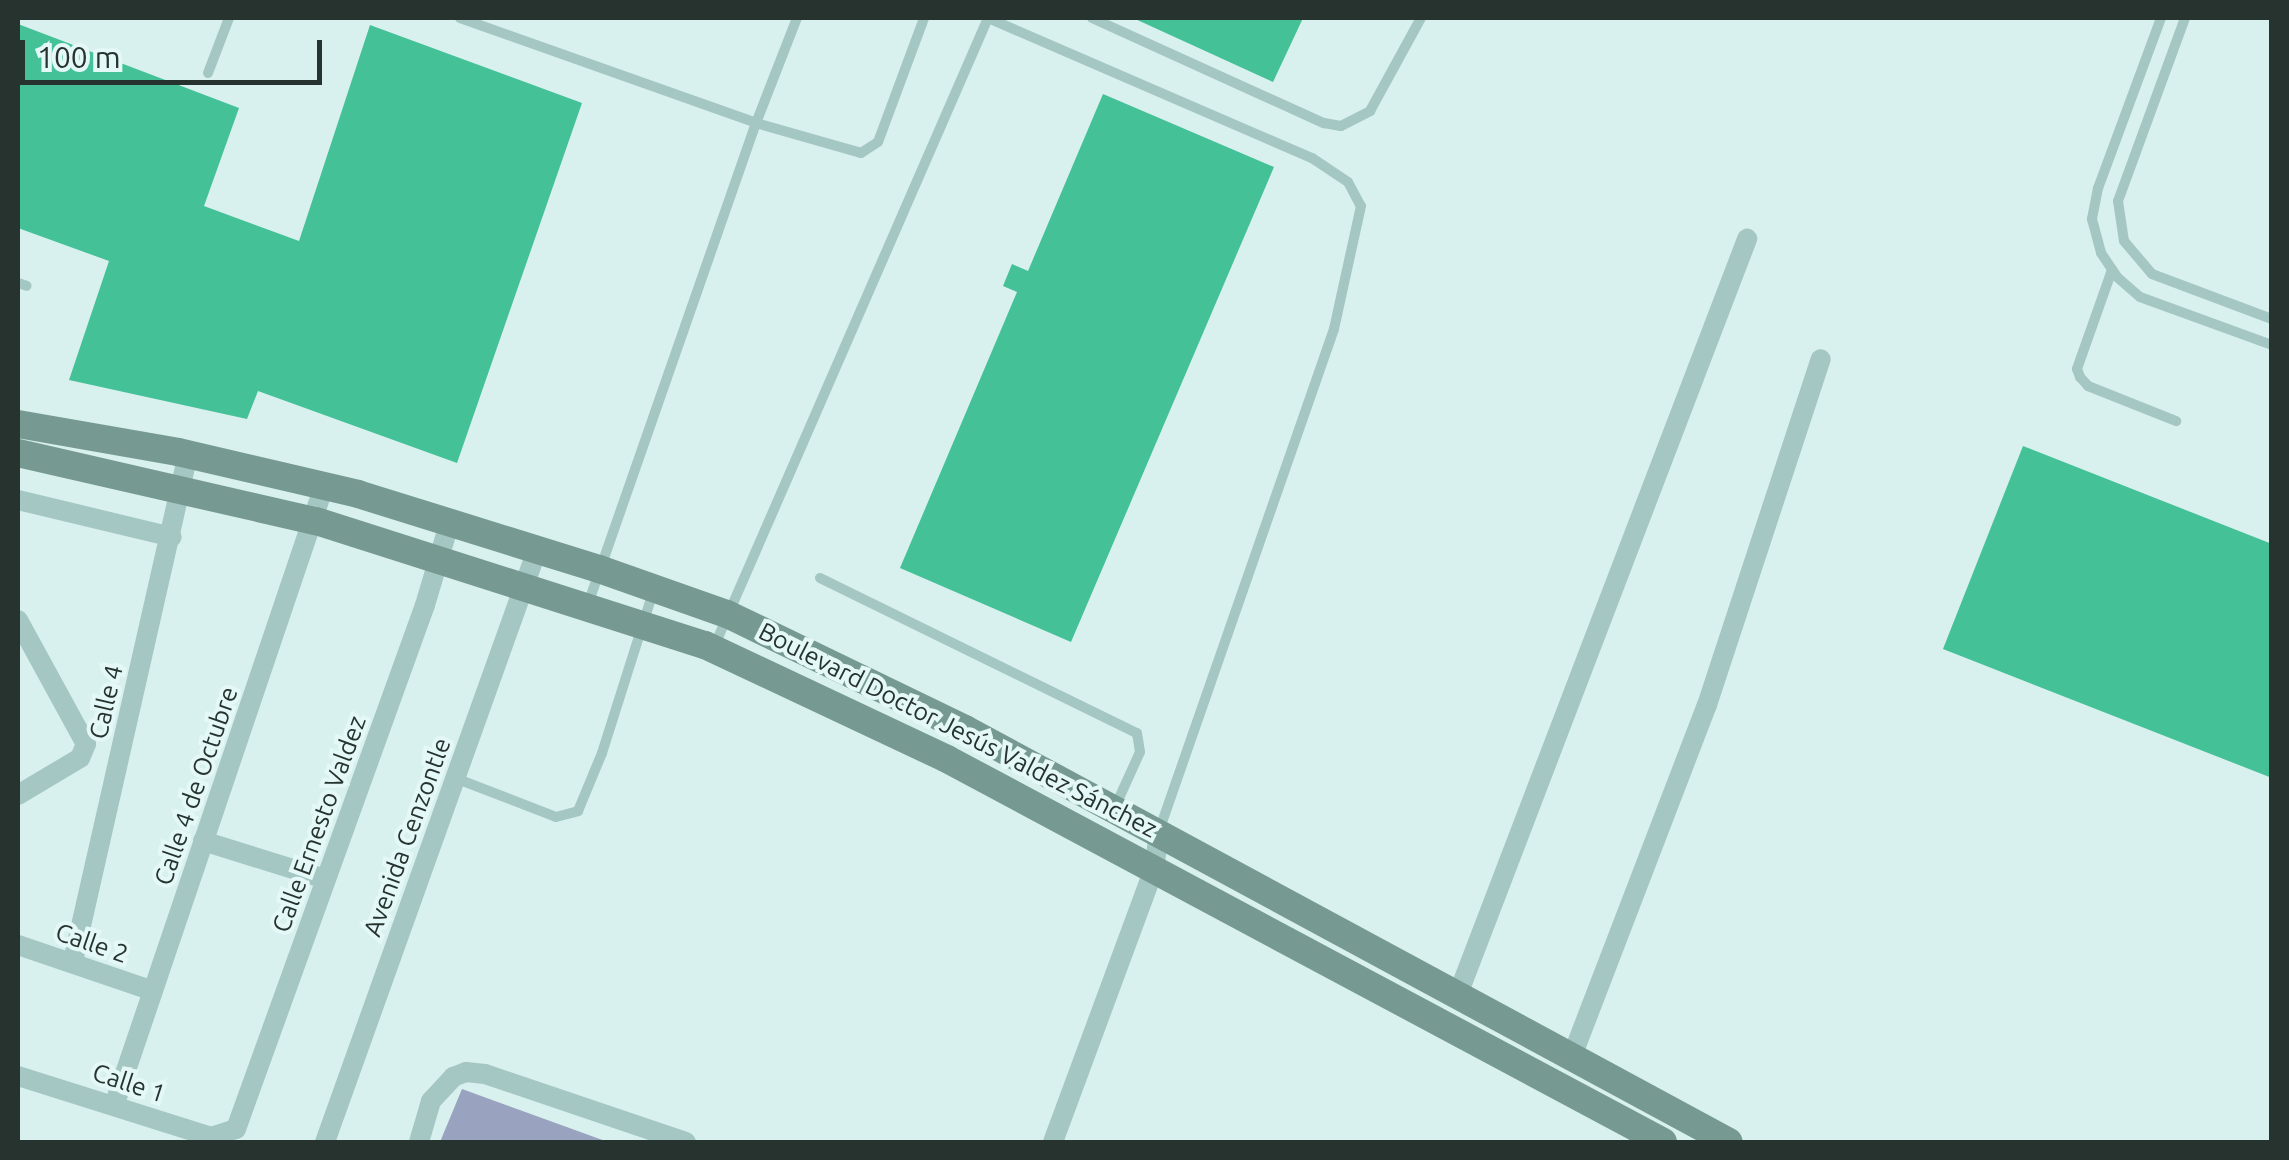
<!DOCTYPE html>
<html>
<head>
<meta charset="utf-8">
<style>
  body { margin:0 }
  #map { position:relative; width:2289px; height:1160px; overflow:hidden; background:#d8f0ee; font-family:Ubuntu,sans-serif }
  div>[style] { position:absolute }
  .green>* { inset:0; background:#99a2be }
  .building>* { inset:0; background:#44c197 }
  .service>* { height:10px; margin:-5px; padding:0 5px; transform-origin:5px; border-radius:5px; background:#a4c7c3 }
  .minor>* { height:20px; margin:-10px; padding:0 10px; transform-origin:10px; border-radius:10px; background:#a4c7c3 }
  .secondary>* { height:28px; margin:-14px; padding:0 14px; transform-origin:14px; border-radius:14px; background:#769a92 }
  span { translate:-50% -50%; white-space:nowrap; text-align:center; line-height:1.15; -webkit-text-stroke:8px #e4f8f7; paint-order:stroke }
  .street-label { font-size:25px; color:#26332f }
  .frame { position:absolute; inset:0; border:20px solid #26332f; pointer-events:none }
  .scale { position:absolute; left:20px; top:40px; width:302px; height:45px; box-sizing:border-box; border:5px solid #26332f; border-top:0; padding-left:12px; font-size:30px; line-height:35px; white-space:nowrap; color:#26332f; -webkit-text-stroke:8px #e4f8f7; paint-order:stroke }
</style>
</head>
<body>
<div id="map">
  <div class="green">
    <i style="clip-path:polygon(462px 1089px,608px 1142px,440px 1142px)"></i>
  </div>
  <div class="building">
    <i style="clip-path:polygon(1133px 18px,1303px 18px,1273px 82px)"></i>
    <i style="clip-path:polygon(18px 24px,239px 108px,204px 206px,299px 241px,370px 25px,582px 103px,457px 463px,258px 391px,247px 419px,69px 380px,109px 261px,18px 228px)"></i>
    <i style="clip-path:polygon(1103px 94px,1274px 167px,1071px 642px,900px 568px,1017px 292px,1003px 286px,1012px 264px,1028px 271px)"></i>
    <i style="clip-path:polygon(2023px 446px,2272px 544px,2272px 778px,1943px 649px)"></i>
  </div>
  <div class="service">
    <i style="left:460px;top:18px;width:314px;rotate:19.5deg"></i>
    <i style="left:756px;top:123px;width:109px;rotate:15.9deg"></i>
    <i style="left:861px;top:153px;width:20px;rotate:-33deg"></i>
    <i style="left:878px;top:142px;width:132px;rotate:-69.6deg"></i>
    <i style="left:1092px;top:18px;width:255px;rotate:24.4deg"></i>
    <i style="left:1324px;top:123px;width:17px;rotate:10deg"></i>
    <i style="left:1341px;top:126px;width:33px;rotate:-27deg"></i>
    <i style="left:1370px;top:111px;width:106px;rotate:-61.3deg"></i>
    <i style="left:2161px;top:18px;width:181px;rotate:110.3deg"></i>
    <i style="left:2098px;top:188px;width:32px;rotate:101deg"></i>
    <i style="left:2092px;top:219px;width:35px;rotate:75deg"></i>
    <i style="left:2101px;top:253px;width:29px;rotate:56deg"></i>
    <i style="left:2117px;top:277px;width:30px;rotate:41deg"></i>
    <i style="left:2140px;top:297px;width:140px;rotate:20deg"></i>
    <i style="left:2185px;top:18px;width:195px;rotate:110.1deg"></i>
    <i style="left:2118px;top:201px;width:40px;rotate:81.5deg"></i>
    <i style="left:2124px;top:241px;width:43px;rotate:49.7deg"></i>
    <i style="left:2152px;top:274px;width:128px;rotate:20.6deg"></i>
    <i style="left:208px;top:73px;width:59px;rotate:-69.1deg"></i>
    <i style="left:2112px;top:270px;width:105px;rotate:109.5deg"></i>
    <i style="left:2077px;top:369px;width:9px;rotate:69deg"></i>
    <i style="left:2080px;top:377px;width:12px;rotate:48deg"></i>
    <i style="left:2088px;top:386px;width:95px;rotate:21.7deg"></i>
    <i style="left:18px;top:283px;width:9px;rotate:18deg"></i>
    <i style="left:820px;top:578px;width:353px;rotate:26.1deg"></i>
    <i style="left:1137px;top:733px;width:19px;rotate:81deg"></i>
    <i style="left:1140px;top:752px;width:60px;rotate:114.4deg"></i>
    <i style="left:588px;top:604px;width:509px;rotate:-70.75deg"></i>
    <i style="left:756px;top:123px;width:113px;rotate:-68.7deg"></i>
    <i style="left:714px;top:647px;width:686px;rotate:-66.46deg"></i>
    <i style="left:988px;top:18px;width:353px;rotate:23.4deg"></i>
    <i style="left:1312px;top:158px;width:43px;rotate:33.7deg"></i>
    <i style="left:1348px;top:182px;width:27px;rotate:62deg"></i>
    <i style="left:1361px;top:206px;width:126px;rotate:102.4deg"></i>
    <i style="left:1334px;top:329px;width:532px;rotate:109.22deg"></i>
    <i style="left:455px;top:778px;width:108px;rotate:21.1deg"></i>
    <i style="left:556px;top:817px;width:23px;rotate:-15deg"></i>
    <i style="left:578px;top:811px;width:63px;rotate:-67.5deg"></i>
    <i style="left:602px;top:753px;width:172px;rotate:-72.4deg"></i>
  </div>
  <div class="minor">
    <i style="left:18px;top:500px;width:158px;rotate:13.5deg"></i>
    <i style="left:18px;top:620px;width:141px;rotate:61.3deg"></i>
    <i style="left:86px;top:744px;width:15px;rotate:113deg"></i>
    <i style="left:80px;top:758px;width:72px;rotate:149.2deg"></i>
    <i style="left:203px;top:841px;width:128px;rotate:17.3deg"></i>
    <i style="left:18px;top:945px;width:139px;rotate:18.8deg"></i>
    <i style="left:73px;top:961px;width:520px;rotate:-77.22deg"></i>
    <i style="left:1457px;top:997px;width:812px;rotate:-69.06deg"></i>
    <i style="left:1571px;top:1059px;width:379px;rotate:-69deg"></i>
    <i style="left:1707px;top:705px;width:364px;rotate:-71.8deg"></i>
    <i style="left:18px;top:1076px;width:202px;rotate:17.5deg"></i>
    <i style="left:211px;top:1137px;width:26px;rotate:-18deg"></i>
    <i style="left:236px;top:1129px;width:557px;rotate:-70.17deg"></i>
    <i style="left:425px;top:605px;width:88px;rotate:-73.4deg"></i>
    <i style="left:115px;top:1103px;width:651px;rotate:-71.29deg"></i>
    <i style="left:325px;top:1142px;width:629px;rotate:-70.3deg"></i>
    <i style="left:419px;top:1142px;width:43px;rotate:-73.7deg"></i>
    <i style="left:431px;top:1101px;width:33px;rotate:-47deg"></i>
    <i style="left:453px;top:1077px;width:14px;rotate:-21deg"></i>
    <i style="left:466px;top:1072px;width:19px;rotate:6deg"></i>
    <i style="left:485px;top:1074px;width:212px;rotate:18.7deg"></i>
    <i style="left:1053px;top:1142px;width:291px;rotate:-69.7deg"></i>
    <i style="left:1154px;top:869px;width:37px;rotate:-82deg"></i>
  </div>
  <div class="secondary">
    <i style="left:18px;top:424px;width:162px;rotate:9.9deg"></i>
    <i style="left:178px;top:452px;width:185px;rotate:13.1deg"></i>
    <i style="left:358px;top:494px;width:252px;rotate:17.3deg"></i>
    <i style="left:599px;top:569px;width:136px;rotate:19.4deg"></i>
    <i style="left:727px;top:614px;width:264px;rotate:25.8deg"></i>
    <i style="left:965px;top:729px;width:868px;rotate:28.39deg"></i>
    <i style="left:18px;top:453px;width:306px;rotate:12.9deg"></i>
    <i style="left:316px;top:521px;width:408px;rotate:17.7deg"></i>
    <i style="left:705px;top:645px;width:268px;rotate:25.2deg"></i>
    <i style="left:947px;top:759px;width:812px;rotate:28.14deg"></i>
  </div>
  <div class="street-label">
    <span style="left:106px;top:702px;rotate:-77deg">Calle 4</span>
    <span style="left:958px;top:730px;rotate:27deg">Boulevard Doctor Jesús Valdez Sánchez</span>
    <span style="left:196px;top:786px;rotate:-71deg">Calle 4 de Octubre</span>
    <span style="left:319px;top:824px;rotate:-70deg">Calle Ernesto Valdez</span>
    <span style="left:407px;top:837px;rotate:-70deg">Avenida Cenzontle</span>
    <span style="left:92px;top:943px;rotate:19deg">Calle 2</span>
    <span style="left:129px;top:1083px;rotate:18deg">Calle 1</span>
  </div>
  <div class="frame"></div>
  <div class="scale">100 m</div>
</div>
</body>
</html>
